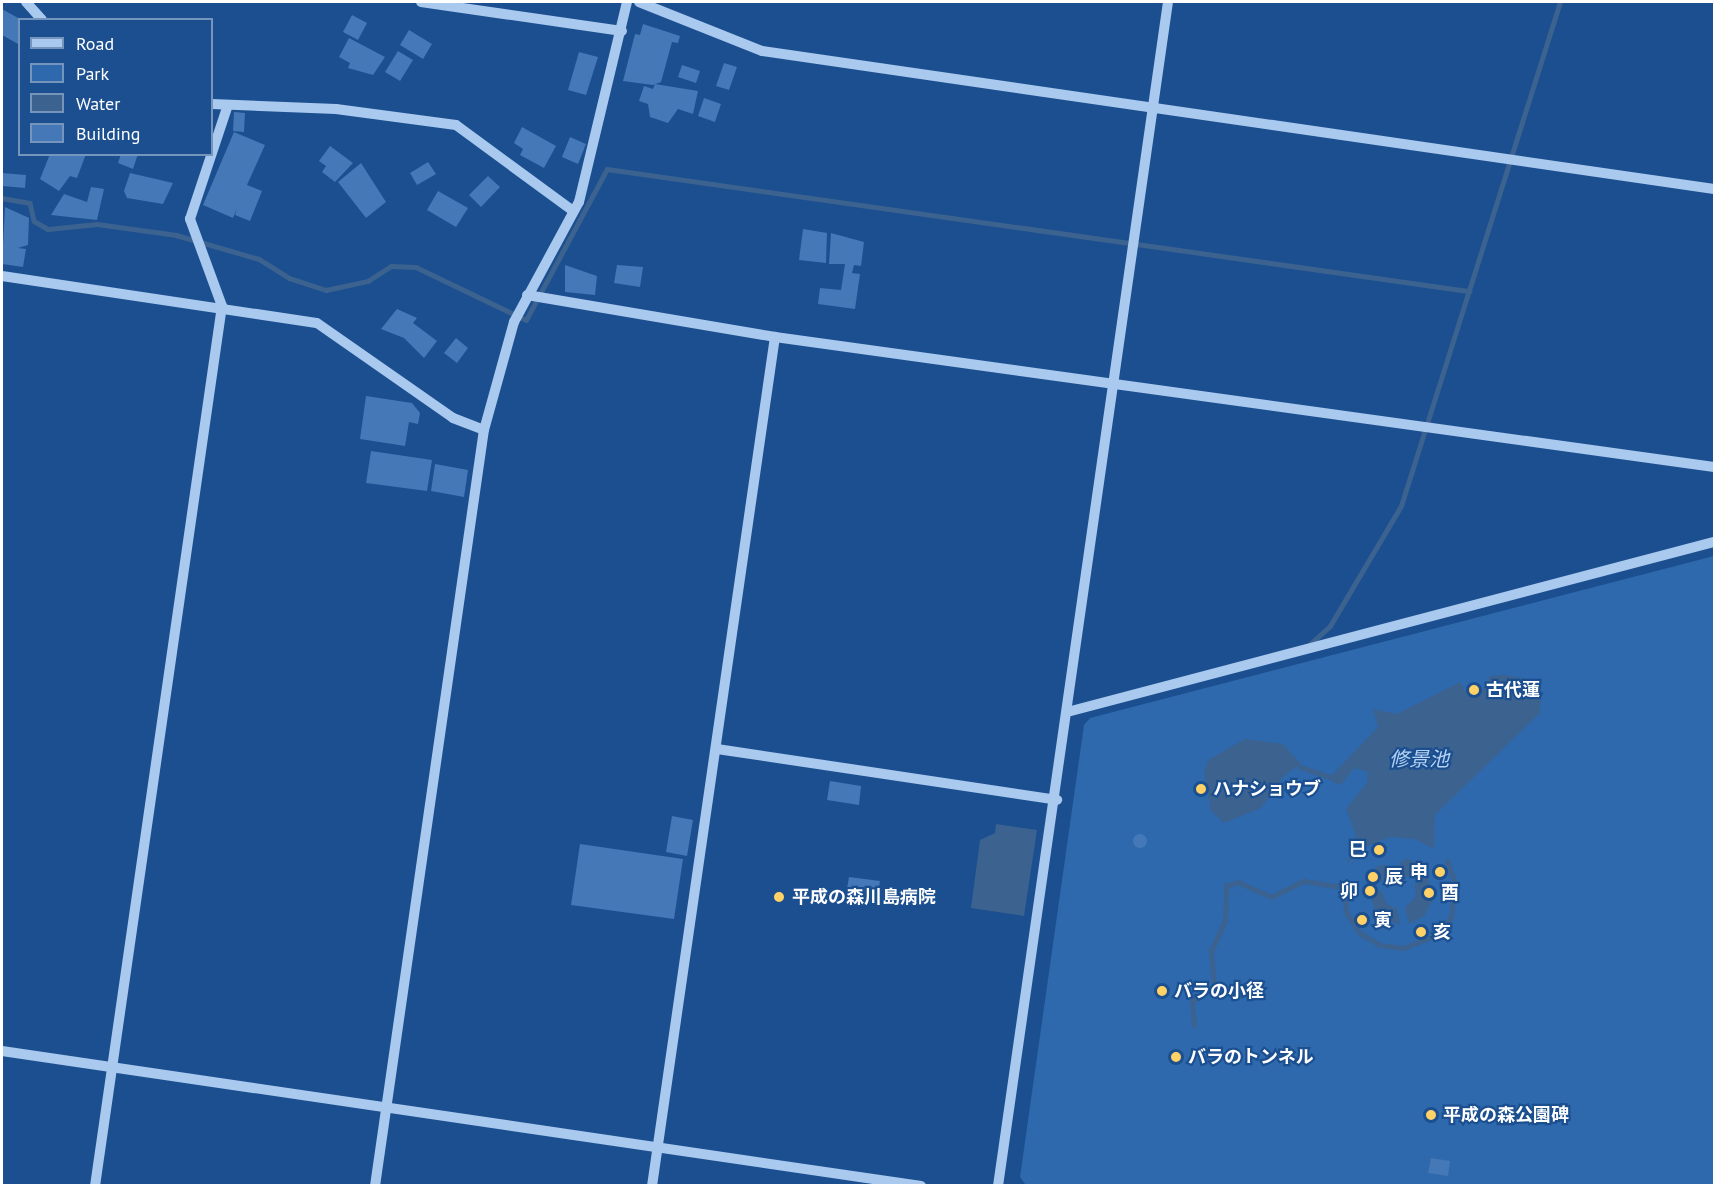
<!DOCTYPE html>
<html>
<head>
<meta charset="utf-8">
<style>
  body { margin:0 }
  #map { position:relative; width:1716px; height:1187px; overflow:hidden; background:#1b4f8f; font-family:"PT Sans","Noto Sans JP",sans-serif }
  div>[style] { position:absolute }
  .green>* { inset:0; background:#2e69ad }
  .water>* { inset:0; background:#3c6290 }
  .round { border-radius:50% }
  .stream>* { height:4.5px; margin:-2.25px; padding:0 2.25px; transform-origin:2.25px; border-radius:2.25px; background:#3c6290 }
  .building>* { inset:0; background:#4478b7 }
  .minor>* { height:10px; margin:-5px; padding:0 5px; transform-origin:5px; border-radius:5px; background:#a9c9ee }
  .dots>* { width:16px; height:16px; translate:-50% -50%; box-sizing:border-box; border:3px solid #1b4f8f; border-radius:50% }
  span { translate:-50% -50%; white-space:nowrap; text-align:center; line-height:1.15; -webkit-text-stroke:4.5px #1b4f8f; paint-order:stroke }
  .poi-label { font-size:18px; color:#fff; font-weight:700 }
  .left { translate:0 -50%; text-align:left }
  .right { translate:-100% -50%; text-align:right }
  .water-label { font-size:20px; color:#b5d3f5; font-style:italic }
  .frame { position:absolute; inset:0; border:3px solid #fff; pointer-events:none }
  .legend { position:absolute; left:18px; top:18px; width:195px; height:138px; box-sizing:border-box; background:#1b4f8f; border:2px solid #7695bc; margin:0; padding:8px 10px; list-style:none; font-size:18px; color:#fff }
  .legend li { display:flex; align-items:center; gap:12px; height:30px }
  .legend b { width:30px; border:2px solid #7695bc }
</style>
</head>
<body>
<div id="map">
  <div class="green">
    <i style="clip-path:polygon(1714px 556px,1714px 1185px,1025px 1184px,1020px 1177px,1084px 725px,1090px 718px)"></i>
  </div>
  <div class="water">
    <i style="clip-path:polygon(1505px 675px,1531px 680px,1541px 692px,1540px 713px,1435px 815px,1434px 849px,1415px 839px,1390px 837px,1367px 846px,1347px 864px,1356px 835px,1346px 809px,1367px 783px,1368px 772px,1354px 768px,1341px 785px,1332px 782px,1332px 775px,1378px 727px,1373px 709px,1397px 714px,1460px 682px,1465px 691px,1480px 696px,1490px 676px)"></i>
    <i style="clip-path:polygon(1245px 739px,1283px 744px,1301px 764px,1284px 776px,1261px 808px,1224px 823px,1211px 811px,1204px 773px,1208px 760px)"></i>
    <i style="clip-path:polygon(996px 824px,1037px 830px,1024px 916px,971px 908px,980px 840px,995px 833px)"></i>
    <i class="round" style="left:1399px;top:859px;width:18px;height:18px"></i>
    <i class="round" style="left:1374px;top:865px;width:16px;height:16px"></i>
    <i style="clip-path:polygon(1427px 874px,1432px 901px,1424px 916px,1409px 924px,1405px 908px,1416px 896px,1415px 885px)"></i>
    <i style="clip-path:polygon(1368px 887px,1382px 892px,1387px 904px,1397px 909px,1400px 925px,1377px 916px)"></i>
  </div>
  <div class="stream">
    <i style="left:2px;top:198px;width:28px;rotate:10deg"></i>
    <i style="left:30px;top:203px;width:18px;rotate:77deg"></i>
    <i style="left:34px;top:221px;width:16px;rotate:30deg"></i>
    <i style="left:48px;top:229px;width:49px;rotate:-5.8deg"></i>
    <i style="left:97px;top:224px;width:80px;rotate:7.9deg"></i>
    <i style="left:176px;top:235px;width:86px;rotate:16.1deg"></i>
    <i style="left:259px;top:259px;width:36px;rotate:32deg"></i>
    <i style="left:289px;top:278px;width:39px;rotate:18deg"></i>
    <i style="left:326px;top:290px;width:43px;rotate:-12.1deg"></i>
    <i style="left:368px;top:281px;width:27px;rotate:-33deg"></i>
    <i style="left:391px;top:266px;width:25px;rotate:2deg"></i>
    <i style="left:416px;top:267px;width:122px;rotate:25.7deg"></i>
    <i style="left:526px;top:320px;width:171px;rotate:-61.8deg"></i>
    <i style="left:607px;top:169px;width:871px;rotate:8.06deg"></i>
    <i style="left:1309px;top:645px;width:28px;rotate:-42deg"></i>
    <i style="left:1330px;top:626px;width:139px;rotate:-59.4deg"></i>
    <i style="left:1401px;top:506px;width:528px;rotate:-72.49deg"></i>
    <i style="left:1300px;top:767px;width:40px;rotate:18deg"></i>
    <i style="left:1194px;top:1026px;width:25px;rotate:-95deg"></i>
    <i style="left:1192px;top:1001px;width:26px;rotate:-32deg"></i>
    <i style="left:1214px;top:987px;width:36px;rotate:-95deg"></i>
    <i style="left:1211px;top:951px;width:33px;rotate:-65deg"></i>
    <i style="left:1225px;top:921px;width:35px;rotate:-88deg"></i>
    <i style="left:1226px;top:886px;width:13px;rotate:-18deg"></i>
    <i style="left:1238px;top:882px;width:36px;rotate:24deg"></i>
    <i style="left:1271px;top:897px;width:37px;rotate:-26deg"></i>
    <i style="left:1304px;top:881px;width:39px;rotate:9deg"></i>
    <i style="left:1343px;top:887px;width:26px;rotate:81deg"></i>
    <i style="left:1347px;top:913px;width:24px;rotate:57deg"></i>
    <i style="left:1360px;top:933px;width:23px;rotate:31deg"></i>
    <i style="left:1380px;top:945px;width:24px;rotate:7deg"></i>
    <i style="left:1404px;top:948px;width:35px;rotate:-22deg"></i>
    <i style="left:1436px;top:935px;width:23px;rotate:-50deg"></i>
    <i style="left:1451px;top:917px;width:34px;rotate:-83deg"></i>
    <i style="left:1455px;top:883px;width:23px;rotate:-110deg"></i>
  </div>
  <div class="building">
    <i style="clip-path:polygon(2px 9px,20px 19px,18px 44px,2px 35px)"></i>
    <i style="clip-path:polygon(352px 15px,367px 23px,358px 40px,343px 32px)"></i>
    <i style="clip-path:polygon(643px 24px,680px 36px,678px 43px,672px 42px,661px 82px,653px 85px,623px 81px,635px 34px,640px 35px)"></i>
    <i style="clip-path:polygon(409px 30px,432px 44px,423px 59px,400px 45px)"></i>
    <i style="clip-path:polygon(349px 38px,385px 57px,373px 75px,348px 68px,350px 63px,339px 57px)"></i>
    <i style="clip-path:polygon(398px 51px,413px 60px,400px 81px,385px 72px)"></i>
    <i style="clip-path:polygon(579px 52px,598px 57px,586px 95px,568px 90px)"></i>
    <i style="clip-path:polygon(724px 63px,737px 67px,729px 90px,716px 86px)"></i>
    <i style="clip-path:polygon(682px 65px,700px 71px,696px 83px,678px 77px)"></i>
    <i style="clip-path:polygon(655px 84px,698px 91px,693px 114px,678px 109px,668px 123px,650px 117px,648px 104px,639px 101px,644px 86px,653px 89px)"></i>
    <i style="clip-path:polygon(704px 98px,721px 104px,715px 122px,698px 116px)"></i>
    <i style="clip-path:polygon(234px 112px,245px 113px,244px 132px,233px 131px)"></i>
    <i style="clip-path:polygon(522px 127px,556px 146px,544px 168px,520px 155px,523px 149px,514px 143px)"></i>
    <i style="clip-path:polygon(234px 132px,265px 145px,247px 185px,262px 191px,250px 221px,235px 215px,237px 208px,233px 218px,203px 205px)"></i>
    <i style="clip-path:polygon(570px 137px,586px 144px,578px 164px,562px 157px)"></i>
    <i style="clip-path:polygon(330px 146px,353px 163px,335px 182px,322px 172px,326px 166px,319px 161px)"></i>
    <i style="clip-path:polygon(50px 154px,86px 154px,77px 178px,70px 176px,59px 191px,40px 179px)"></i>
    <i style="clip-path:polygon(121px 154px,138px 154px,133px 169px,118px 163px)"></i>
    <i style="clip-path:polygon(428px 162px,436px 174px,417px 185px,410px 173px)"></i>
    <i style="clip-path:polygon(361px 163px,386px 202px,366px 218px,338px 182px)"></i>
    <i style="clip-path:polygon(2px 173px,26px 175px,25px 188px,2px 186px)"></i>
    <i style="clip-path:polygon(130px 173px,173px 183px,163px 204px,127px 198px,124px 191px)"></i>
    <i style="clip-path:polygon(488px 176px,500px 187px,481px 207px,469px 195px)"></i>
    <i style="clip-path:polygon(91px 187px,104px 189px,97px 220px,51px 215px,64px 194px,87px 202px)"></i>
    <i style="clip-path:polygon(438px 191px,468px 208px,456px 227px,427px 210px)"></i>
    <i style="clip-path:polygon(5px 207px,29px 218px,28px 245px,18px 248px,26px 249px,23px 267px,2px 264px)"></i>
    <i style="clip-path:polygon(803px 229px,827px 233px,826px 263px,799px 260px)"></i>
    <i style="clip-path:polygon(831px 233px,864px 242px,861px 266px,854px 265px,852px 273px,860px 274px,855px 309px,818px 304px,820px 288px,841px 290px,845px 264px,829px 264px)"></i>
    <i style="clip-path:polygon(565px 265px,597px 276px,595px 295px,565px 292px)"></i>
    <i style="clip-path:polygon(617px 265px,643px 267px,640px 287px,614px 283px)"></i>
    <i style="clip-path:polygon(397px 309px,417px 318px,413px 323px,437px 341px,424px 358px,404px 338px,381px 329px)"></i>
    <i style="clip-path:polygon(456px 338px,468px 348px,457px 363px,444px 353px)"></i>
    <i style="clip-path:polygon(366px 396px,412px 403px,420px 413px,418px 424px,409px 422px,405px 446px,360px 439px)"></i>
    <i style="clip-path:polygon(371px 451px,432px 460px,427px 491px,366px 483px)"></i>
    <i style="clip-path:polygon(435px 464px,468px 470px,464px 497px,431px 491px)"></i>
    <i style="clip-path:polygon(830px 781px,861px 786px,859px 805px,827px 800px)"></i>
    <i style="clip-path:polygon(672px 816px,693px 820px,687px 856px,666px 852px)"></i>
    <i class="round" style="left:1133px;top:834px;width:14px;height:14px"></i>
    <i style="clip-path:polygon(580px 844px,683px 859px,674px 919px,571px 905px)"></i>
    <i style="clip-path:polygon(849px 877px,880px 881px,876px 904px,845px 900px)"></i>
    <i style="clip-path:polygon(1431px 1158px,1450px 1161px,1448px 1176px,1428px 1173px)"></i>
  </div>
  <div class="minor">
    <i style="left:26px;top:2px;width:24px;rotate:48deg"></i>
    <i style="left:421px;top:2px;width:203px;rotate:8.2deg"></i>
    <i style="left:639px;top:2px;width:132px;rotate:21.7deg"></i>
    <i style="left:762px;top:51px;width:962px;rotate:8.25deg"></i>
    <i style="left:212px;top:104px;width:124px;rotate:2.3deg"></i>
    <i style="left:336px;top:109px;width:121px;rotate:7.6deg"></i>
    <i style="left:456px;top:125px;width:145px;rotate:36.3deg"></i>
    <i style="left:2px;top:276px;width:318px;rotate:8.5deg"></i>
    <i style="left:317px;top:323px;width:166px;rotate:34.9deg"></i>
    <i style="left:453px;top:418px;width:33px;rotate:21deg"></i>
    <i style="left:527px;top:295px;width:252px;rotate:9.6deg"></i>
    <i style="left:775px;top:337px;width:948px;rotate:7.88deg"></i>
    <i style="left:1071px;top:711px;width:665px;rotate:-14.73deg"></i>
    <i style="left:717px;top:749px;width:344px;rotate:8.5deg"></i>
    <i style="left:2px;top:1051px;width:929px;rotate:8.36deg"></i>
    <i style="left:95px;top:1186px;width:889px;rotate:-81.79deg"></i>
    <i style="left:222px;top:306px;width:93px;rotate:-110.2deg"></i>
    <i style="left:190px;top:219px;width:120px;rotate:-71.6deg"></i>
    <i style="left:375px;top:1186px;width:764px;rotate:-81.8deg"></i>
    <i style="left:484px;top:430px;width:112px;rotate:-74.5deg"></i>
    <i style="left:514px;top:322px;width:136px;rotate:-61.6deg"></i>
    <i style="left:579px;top:202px;width:206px;rotate:-76.5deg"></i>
    <i style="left:652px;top:1186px;width:858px;rotate:-81.76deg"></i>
    <i style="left:998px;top:1186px;width:1196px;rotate:-81.83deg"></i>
  </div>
  <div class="dots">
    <i style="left:1474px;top:690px;background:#ffd166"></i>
    <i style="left:1201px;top:789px;background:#ffd166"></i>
    <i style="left:1379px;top:850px;background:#ffd166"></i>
    <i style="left:1440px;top:872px;background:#ffd166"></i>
    <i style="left:1373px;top:877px;background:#ffd166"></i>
    <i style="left:1370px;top:891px;background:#ffd166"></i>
    <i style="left:1429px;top:893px;background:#ffd166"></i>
    <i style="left:779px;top:897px;background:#ffd166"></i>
    <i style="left:1362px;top:920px;background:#ffd166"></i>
    <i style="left:1421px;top:932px;background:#ffd166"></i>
    <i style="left:1162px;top:991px;background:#ffd166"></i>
    <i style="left:1176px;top:1057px;background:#ffd166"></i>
    <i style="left:1431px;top:1115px;background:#ffd166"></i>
  </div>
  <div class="poi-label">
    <span class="left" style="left:1486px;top:690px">古代蓮</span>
    <span class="left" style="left:1213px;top:789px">ハナショウブ</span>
    <span class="right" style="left:1367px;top:850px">巳</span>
    <span class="right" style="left:1428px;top:872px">申</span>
    <span class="left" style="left:1385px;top:877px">辰</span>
    <span class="right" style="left:1358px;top:891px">卯</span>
    <span class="left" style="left:1441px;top:893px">酉</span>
    <span class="left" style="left:792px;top:897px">平成の森川島病院</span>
    <span class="left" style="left:1374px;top:920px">寅</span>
    <span class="left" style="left:1433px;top:932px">亥</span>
    <span class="left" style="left:1174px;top:991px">バラの小径</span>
    <span class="left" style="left:1188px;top:1057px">バラのトンネル</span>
    <span class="left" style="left:1443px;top:1115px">平成の森公園碑</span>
  </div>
  <div class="water-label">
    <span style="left:1419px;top:759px">修景池</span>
  </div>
  <div class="frame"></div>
  <ul class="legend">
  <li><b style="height:8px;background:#a9c9ee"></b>Road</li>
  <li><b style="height:16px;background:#2e69ad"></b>Park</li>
  <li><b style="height:16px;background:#3c6290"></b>Water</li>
  <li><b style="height:16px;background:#4478b7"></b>Building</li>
  </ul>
</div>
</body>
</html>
